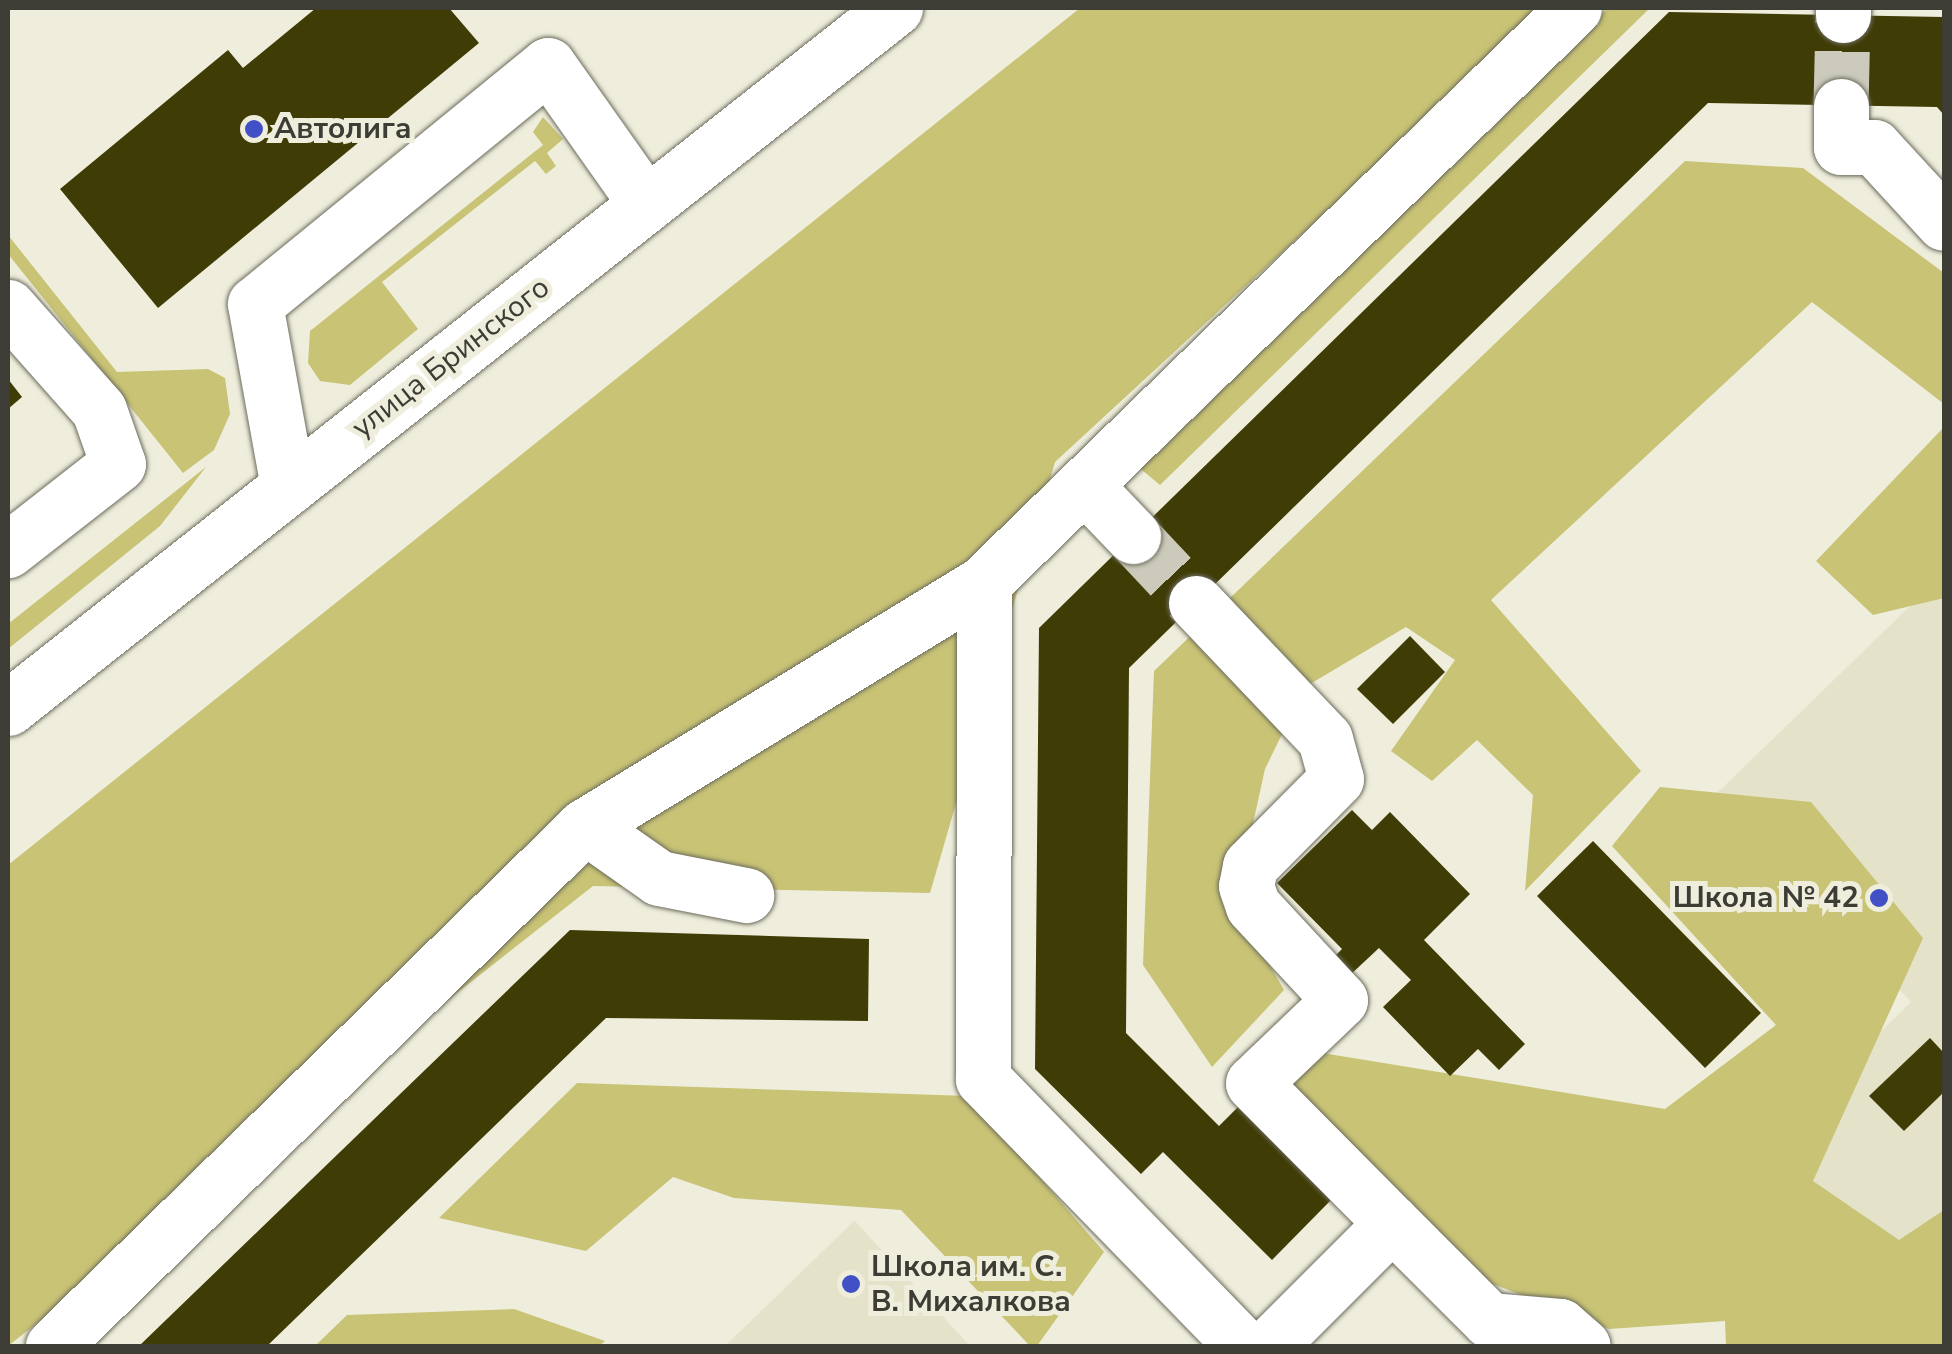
<!DOCTYPE html>
<html>
<head>
<meta charset="utf-8">
<style>
  body { margin:0 }
  #map { position:relative; width:1952px; height:1354px; overflow:hidden; background:#efeedd; font-family:"Nunito Sans",sans-serif }
  div>[style] { position:absolute }
  .built>* { inset:0; background:#e4e3ca }
  .green>* { inset:0; background:#c8c375 }
  .building>* { inset:0; background:#403c06 }
  .minor-tunnel>* { height:55px; margin-top:-27.5px; transform-origin:0; background:repeating-linear-gradient(90deg,#cbcabb 0 55px,transparent 0 83px) }
  .roads { filter:drop-shadow(0 0 2px #6c6c5d) drop-shadow(0 0 2px #6c6c5d) }
  .minor>* { height:55px; margin:-27.5px; padding:0 27.5px; transform-origin:27.5px; border-radius:27.5px; background:#fff }
  .major>* { height:55px; margin:-27.5px; padding:0 27.5px; transform-origin:27.5px; border-radius:27.5px; background:#fff }
  .dots>* { width:28px; height:28px; translate:-50% -50%; box-sizing:border-box; border:5px solid #efeedd; border-radius:50% }
  span { translate:-50% -50%; white-space:nowrap; text-align:center; line-height:1.15; -webkit-text-stroke:10px #efeedd; paint-order:stroke }
  .poi-label { font-size:30px; color:#3d3c35; font-weight:700 }
  .left { translate:0 -50%; text-align:left }
  .right { translate:-100% -50%; text-align:right }
  .street-label { font-size:30px; color:#3d3c35 }
  .frame { position:absolute; inset:0; border:10px solid #3d3c35; pointer-events:none }
</style>
</head>
<body>
<div id="map">
  <div class="built">
    <i style="clip-path:polygon(1944px 573px,1944px 1346px,1679px 1227px,1911px 1002px,1716px 794px)"></i>
    <i style="clip-path:polygon(855px 1221px,970px 1346px,725px 1346px,854px 1221px)"></i>
  </div>
  <div class="green">
    <i style="clip-path:polygon(1080px 8px,1547px 8px,1055px 462px,930px 893px,593px 886px,8px 1346px,8px 865px)"></i>
    <i style="clip-path:polygon(1608px 8px,1650px 8px,1160px 485px,1136px 465px)"></i>
    <i style="clip-path:polygon(543px 117px,563px 139px,547px 153px,556px 166px,546px 174px,535px 161px,382px 282px,418px 329px,350px 385px,320px 381px,308px 363px,310px 331px,543px 145px,533px 132px)"></i>
    <i style="clip-path:polygon(1685px 161px,1803px 168px,1944px 273px,1944px 404px,1812px 302px,1491px 600px,1641px 771px,1525px 891px,1533px 795px,1477px 740px,1432px 781px,1391px 751px,1455px 660px,1406px 627px,1305px 687px,1265px 769px,1235px 905px,1284px 990px,1212px 1067px,1143px 965px,1154px 671px)"></i>
    <i style="clip-path:polygon(8px 235px,117px 372px,208px 369px,225px 378px,230px 414px,214px 450px,183px 473px,8px 254px)"></i>
    <i style="clip-path:polygon(1944px 427px,1944px 598px,1873px 615px,1816px 561px)"></i>
    <i style="clip-path:polygon(206px 467px,160px 526px,8px 649px,8px 624px)"></i>
    <i style="clip-path:polygon(1660px 787px,1811px 802px,1923px 938px,1813px 1181px,1899px 1240px,1944px 1210px,1944px 1346px,1726px 1346px,1725px 1321px,1609px 1329px,1436px 1262px,1275px 1092px,1310px 1051px,1665px 1109px,1776px 1025px,1612px 846px)"></i>
    <i style="clip-path:polygon(577px 1083px,969px 1096px,1104px 1252px,1037px 1346px,1030px 1346px,901px 1210px,734px 1198px,673px 1177px,586px 1251px,439px 1218px)"></i>
    <i style="clip-path:polygon(514px 1309px,605px 1341px,599px 1346px,315px 1346px,347px 1315px)"></i>
  </div>
  <div class="building">
    <i style="clip-path:polygon(316px 8px,449px 8px,479px 43px,158px 308px,60px 189px,228px 50px,243px 68px)"></i>
    <i style="clip-path:polygon(1669px 12px,1944px 17px,1944px 115px,1937px 107px,1708px 103px,1129px 668px,1126px 1033px,1219px 1126px,1238px 1107px,1331px 1200px,1272px 1260px,1163px 1152px,1141px 1174px,1035px 1069px,1039px 628px)"></i>
    <i style="clip-path:polygon(8px 379px,22px 397px,8px 409px)"></i>
    <i style="clip-path:polygon(1410px 636px,1445px 672px,1393px 724px,1357px 689px)"></i>
    <i style="clip-path:polygon(1352px 810px,1372px 830px,1390px 812px,1470px 894px,1424px 940px,1525px 1044px,1499px 1070px,1478px 1049px,1450px 1076px,1383px 1007px,1411px 980px,1379px 948px,1349px 976px,1332px 959px,1342px 949px,1277px 883px)"></i>
    <i style="clip-path:polygon(1593px 841px,1761px 1013px,1705px 1068px,1537px 896px)"></i>
    <i style="clip-path:polygon(570px 930px,869px 939px,868px 1021px,606px 1018px,267px 1346px,139px 1346px)"></i>
    <i style="clip-path:polygon(1930px 1038px,1944px 1053px,1944px 1092px,1904px 1131px,1869px 1096px)"></i>
  </div>
  <div class="minor-tunnel">
    <i style="left:1841px;top:106px;width:91px;rotate:-88.7deg"></i>
    <i style="left:1133px;top:536px;width:92px;rotate:46.8deg"></i>
  </div>
  <div class="roads">
    <div class="minor">
      <i style="left:1843px;top:8px;width:7px;rotate:90deg"></i>
      <i style="left:1841px;top:106px;width:41px;rotate:90deg"></i>
      <i style="left:1841px;top:147px;width:33px"></i>
      <i style="left:1874px;top:147px;width:103px;rotate:47.4deg"></i>
      <i style="left:8px;top:307px;width:137px;rotate:48.5deg"></i>
      <i style="left:99px;top:410px;width:57px;rotate:70.6deg"></i>
      <i style="left:118px;top:464px;width:140px;rotate:142deg"></i>
      <i style="left:288px;top:487px;width:186px;rotate:-100.2deg"></i>
      <i style="left:255px;top:304px;width:378px;rotate:-39.2deg"></i>
      <i style="left:548px;top:65px;width:170px;rotate:54.8deg"></i>
      <i style="left:1086px;top:487px;width:68px;rotate:46.2deg"></i>
      <i style="left:984px;top:582px;width:497px;rotate:90.1deg"></i>
      <i style="left:983px;top:1079px;width:373px;rotate:45.8deg"></i>
      <i style="left:1196px;top:603px;width:187px;rotate:46.5deg"></i>
      <i style="left:1325px;top:739px;width:41px;rotate:74.6deg"></i>
      <i style="left:1336px;top:779px;width:122px;rotate:134.7deg"></i>
      <i style="left:1250px;top:866px;width:20px;rotate:101deg"></i>
      <i style="left:1246px;top:886px;width:21px;rotate:71deg"></i>
      <i style="left:1253px;top:906px;width:128px;rotate:47.2deg"></i>
      <i style="left:1340px;top:1000px;width:120px;rotate:136.3deg"></i>
      <i style="left:1253px;top:1083px;width:197px;rotate:45.2deg"></i>
      <i style="left:1392px;top:1223px;width:174px;rotate:135deg"></i>
      <i style="left:585px;top:826px;width:90px;rotate:35.1deg"></i>
      <i style="left:659px;top:878px;width:89px;rotate:11.1deg"></i>
      <i style="left:1392px;top:1223px;width:137px;rotate:45deg"></i>
      <i style="left:1489px;top:1320px;width:71px;rotate:4.8deg"></i>
      <i style="left:1560px;top:1326px;width:30px;rotate:41deg"></i>
      <i style="left:53px;top:1346px;width:744px;rotate:-44.35deg"></i>
      <i style="left:585px;top:826px;width:468px;rotate:-31.4deg"></i>
      <i style="left:984px;top:582px;width:823px;rotate:-44.21deg"></i>
    </div>
    <div class="major">
      <i style="left:8px;top:708px;width:1130px;rotate:-38.28deg"></i>
    </div>
  </div>
  <div class="dots">
    <i style="left:254px;top:129px;background:#4151c5"></i>
    <i style="left:1879px;top:898px;background:#4151c5"></i>
    <i style="left:851px;top:1284px;background:#4151c5"></i>
  </div>
  <div class="poi-label">
    <span class="left" style="left:274px;top:129px">Автолига</span>
    <span class="right" style="left:1859px;top:898px">Школа № 42</span>
    <span class="left" style="left:871px;top:1284px">Школа им. С.<br>В. Михалкова</span>
  </div>
  <div class="street-label">
    <span style="left:451px;top:358px;rotate:-38deg">улица Бринского</span>
  </div>
  <div class="frame"></div>
</div>
</body>
</html>
